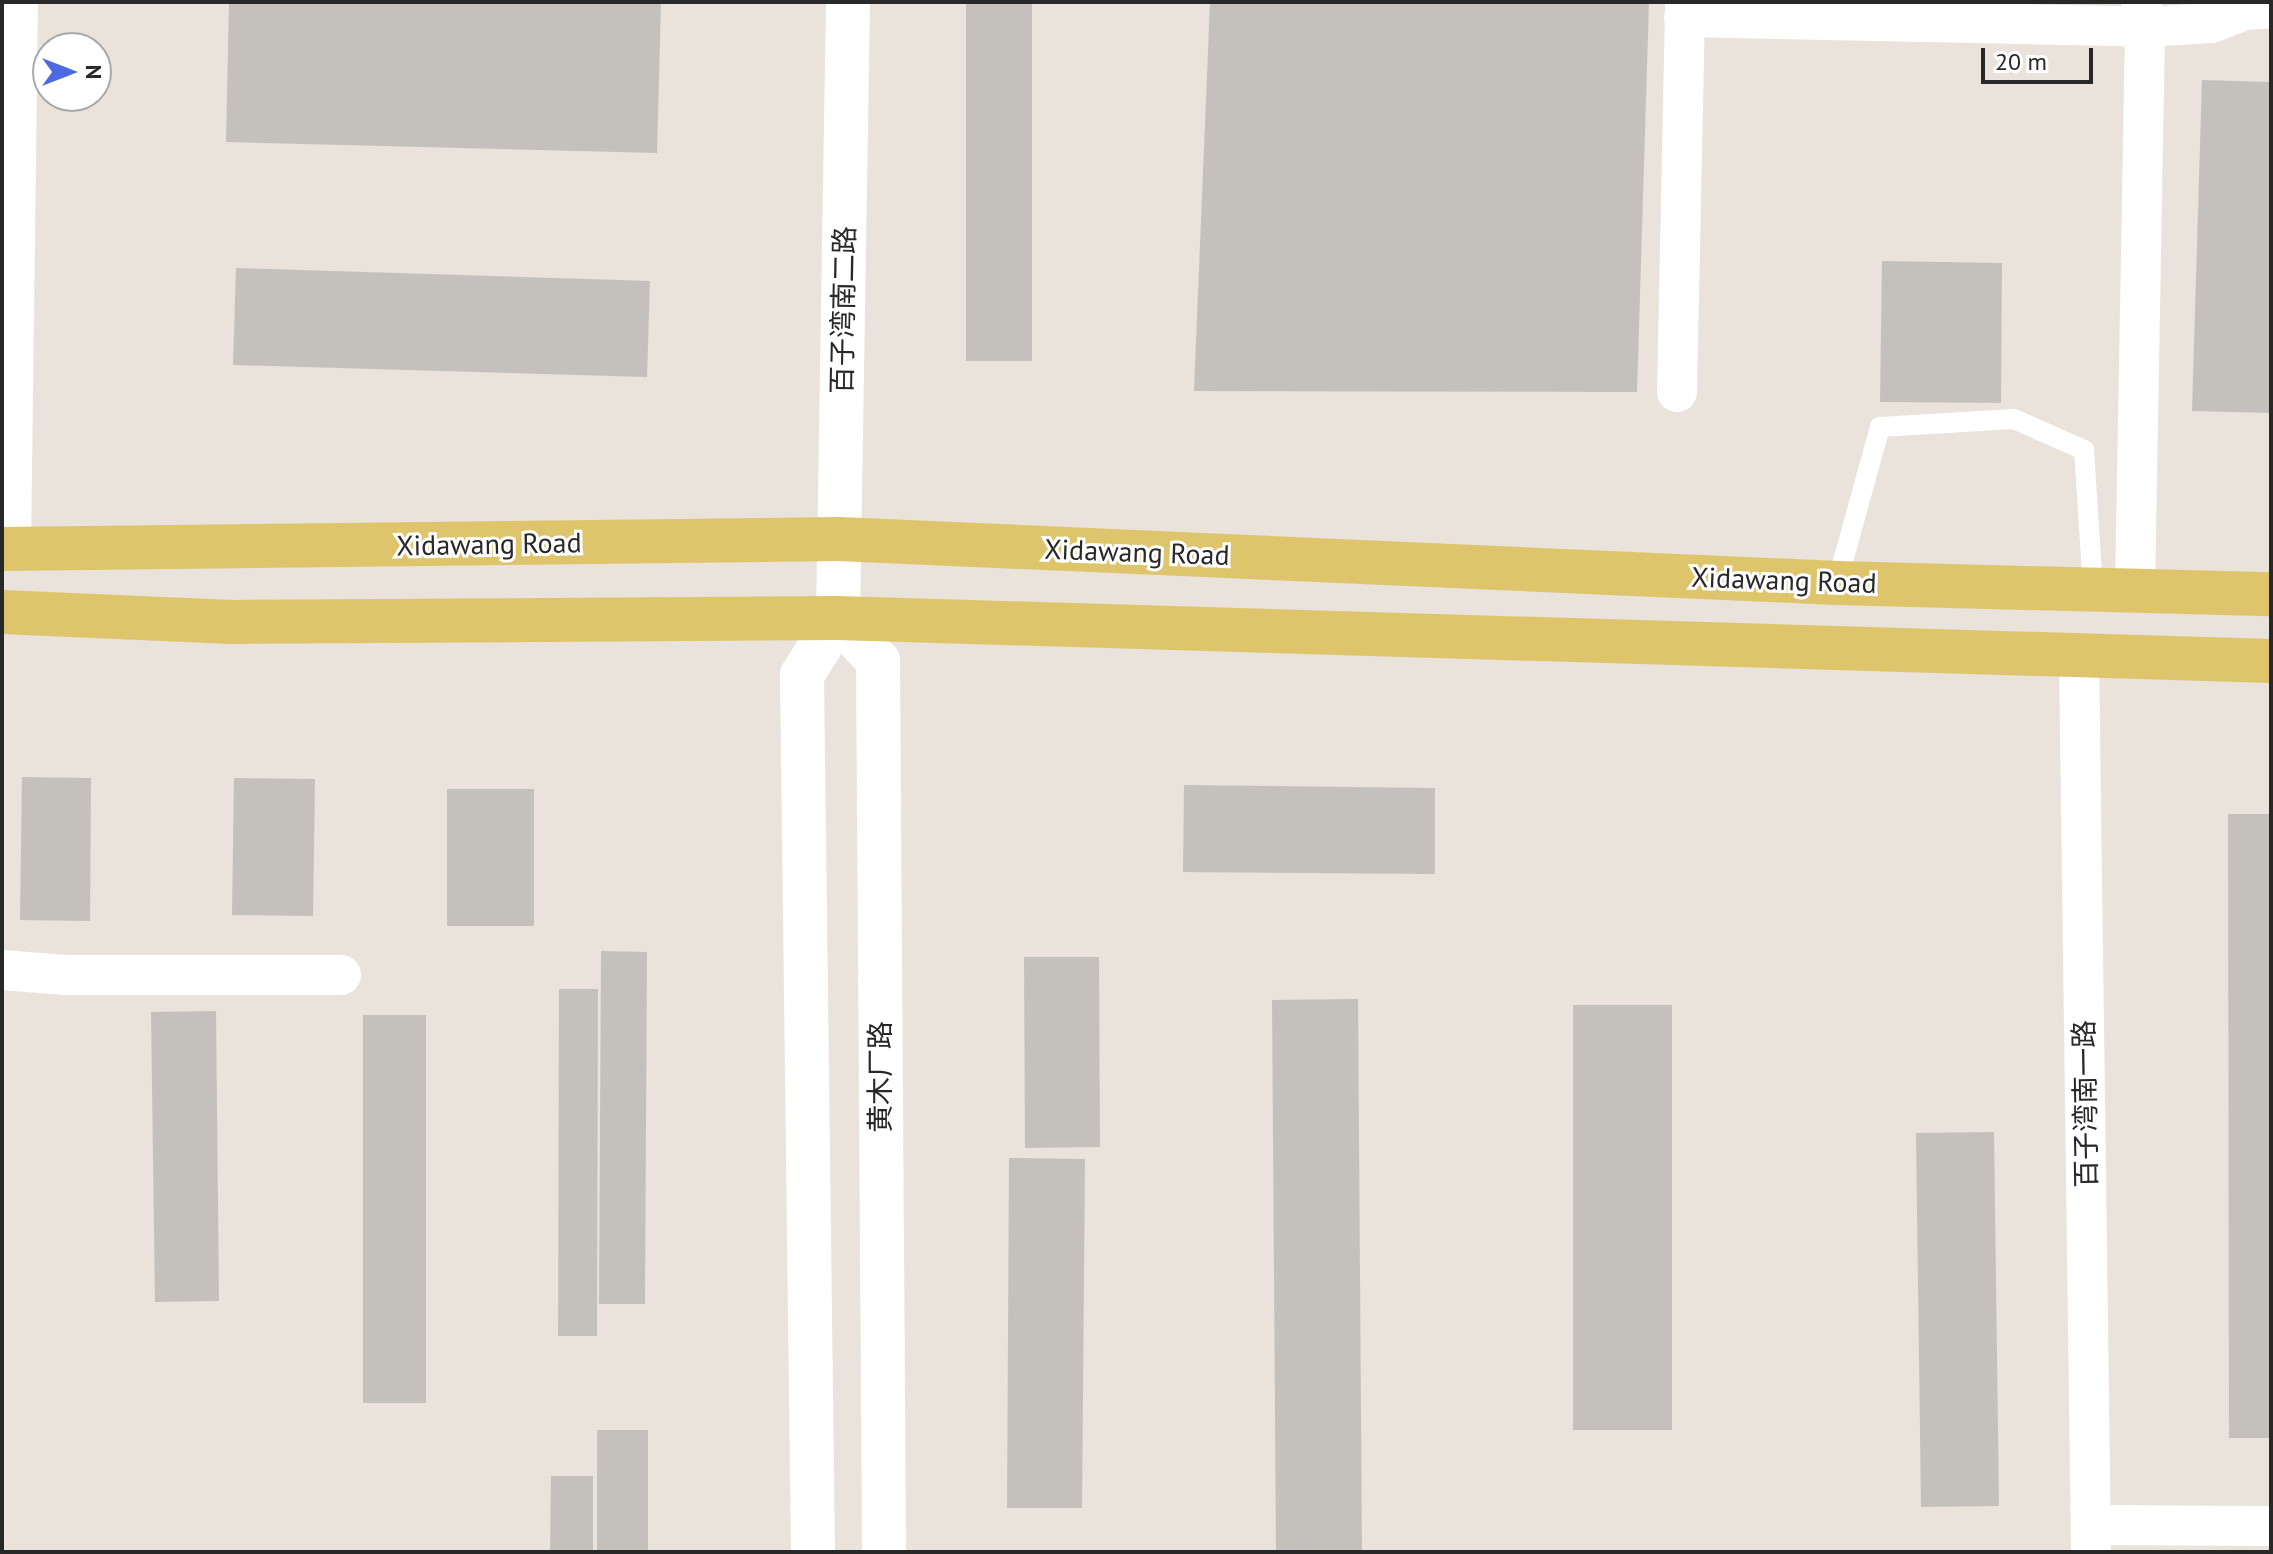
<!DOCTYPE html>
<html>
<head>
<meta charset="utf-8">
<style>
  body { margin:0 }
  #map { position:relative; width:2273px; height:1554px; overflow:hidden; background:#e9e3db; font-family:"PT Sans","Noto Sans SC",sans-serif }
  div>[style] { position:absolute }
  .building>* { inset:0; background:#c4c0bb }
  .service>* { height:20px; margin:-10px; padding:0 10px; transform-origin:10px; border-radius:10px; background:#fff }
  .minor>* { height:40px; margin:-20px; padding:0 20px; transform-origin:20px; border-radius:20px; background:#fff }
  .tertiary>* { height:44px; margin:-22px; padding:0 22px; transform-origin:22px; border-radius:22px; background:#fff }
  .secondary>* { height:44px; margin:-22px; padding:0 22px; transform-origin:22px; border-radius:22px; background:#fff }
  .primary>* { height:44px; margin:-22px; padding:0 22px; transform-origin:22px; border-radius:22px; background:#dec46b }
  span { translate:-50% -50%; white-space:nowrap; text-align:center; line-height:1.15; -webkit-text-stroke:6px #fff; paint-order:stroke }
  .street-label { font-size:28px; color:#282828 }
  .frame { position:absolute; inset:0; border:4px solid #282828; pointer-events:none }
  .north { position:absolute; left:32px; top:32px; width:80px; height:80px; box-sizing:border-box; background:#fff; border:2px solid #a9a9a9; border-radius:50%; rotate:90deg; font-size:22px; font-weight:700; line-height:32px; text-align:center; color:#282828 }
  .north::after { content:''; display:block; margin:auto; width:28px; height:36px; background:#4e69e3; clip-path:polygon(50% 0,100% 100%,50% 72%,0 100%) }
  .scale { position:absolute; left:1981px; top:48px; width:112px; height:36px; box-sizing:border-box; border:4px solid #282828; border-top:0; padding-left:10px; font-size:24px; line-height:28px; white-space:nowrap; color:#282828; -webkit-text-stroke:6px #fff; paint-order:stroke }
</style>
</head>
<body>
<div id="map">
  <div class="building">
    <i style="clip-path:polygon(229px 2px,661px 2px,657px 153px,226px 142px)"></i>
    <i style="clip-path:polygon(966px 2px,1032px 2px,1032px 361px,966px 361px)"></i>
    <i style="clip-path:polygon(1210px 2px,1649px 2px,1637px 392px,1194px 391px)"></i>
    <i style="clip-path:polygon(2202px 80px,2271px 82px,2271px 413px,2192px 411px)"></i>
    <i style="clip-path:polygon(1882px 261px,2002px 263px,2001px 403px,1880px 402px)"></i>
    <i style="clip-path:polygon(236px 268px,650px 281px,647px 377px,233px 365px)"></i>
    <i style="clip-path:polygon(22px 777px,91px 778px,90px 921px,20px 920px)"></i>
    <i style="clip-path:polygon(234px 778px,315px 779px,313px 916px,232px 915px)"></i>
    <i style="clip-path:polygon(1184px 785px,1435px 788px,1435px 874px,1183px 872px)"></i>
    <i style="clip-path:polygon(447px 789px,534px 789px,534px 926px,447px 926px)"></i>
    <i style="clip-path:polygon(2228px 814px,2271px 814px,2271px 1438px,2229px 1438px)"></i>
    <i style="clip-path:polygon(601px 951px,647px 952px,645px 1304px,599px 1304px)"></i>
    <i style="clip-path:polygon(1024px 957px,1099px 957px,1100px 1147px,1025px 1148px)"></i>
    <i style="clip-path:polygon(559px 989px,598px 989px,597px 1336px,558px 1336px)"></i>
    <i style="clip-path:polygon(1358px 999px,1362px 1552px,1276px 1552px,1272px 1000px)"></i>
    <i style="clip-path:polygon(1573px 1005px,1672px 1005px,1672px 1430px,1573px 1430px)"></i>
    <i style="clip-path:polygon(216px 1011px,219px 1301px,155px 1302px,151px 1012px)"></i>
    <i style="clip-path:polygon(363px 1015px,426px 1015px,426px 1403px,363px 1403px)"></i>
    <i style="clip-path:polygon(1994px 1132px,1999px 1506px,1921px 1507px,1916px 1133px)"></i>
    <i style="clip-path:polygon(1009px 1158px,1085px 1159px,1082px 1508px,1007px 1508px)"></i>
    <i style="clip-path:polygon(597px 1430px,648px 1430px,648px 1552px,597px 1552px)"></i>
    <i style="clip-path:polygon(551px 1476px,593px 1476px,593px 1552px,550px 1552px)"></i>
  </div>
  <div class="service">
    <i style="left:1837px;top:583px;width:162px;rotate:-74.6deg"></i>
    <i style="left:1880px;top:427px;width:134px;rotate:-3.4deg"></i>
    <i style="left:2014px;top:419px;width:77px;rotate:23.9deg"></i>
    <i style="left:2084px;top:450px;width:139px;rotate:86.3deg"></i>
  </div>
  <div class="minor">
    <i style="left:1684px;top:17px;width:461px;rotate:1.2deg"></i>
    <i style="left:2145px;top:27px;width:66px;rotate:-3.5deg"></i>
    <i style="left:2211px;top:23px;width:36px;rotate:-21deg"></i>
    <i style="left:2245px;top:10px;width:26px;rotate:-4deg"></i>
    <i style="left:1677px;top:392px;width:390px;rotate:-88.8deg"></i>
    <i style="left:11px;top:550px;width:548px;rotate:-89.27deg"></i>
    <i style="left:2135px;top:591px;width:564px;rotate:-88.98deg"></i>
    <i style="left:2145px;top:27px;width:25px;rotate:-99deg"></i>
    <i style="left:2079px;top:656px;width:896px;rotate:89.23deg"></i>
    <i style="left:2px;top:970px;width:64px;rotate:4.5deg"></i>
    <i style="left:66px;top:975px;width:275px"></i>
    <i style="left:2091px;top:1525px;width:180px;rotate:0.3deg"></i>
  </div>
  <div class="tertiary">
    <i style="left:838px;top:618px;width:616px;rotate:-89.07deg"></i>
  </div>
  <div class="secondary">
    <i style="left:813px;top:1552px;width:877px;rotate:-90.72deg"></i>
    <i style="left:802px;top:675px;width:67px;rotate:-57.7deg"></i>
    <i style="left:838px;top:618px;width:59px;rotate:47.1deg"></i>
    <i style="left:878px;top:661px;width:891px;rotate:89.61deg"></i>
  </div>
  <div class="primary">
    <i style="left:2px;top:549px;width:837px;rotate:-0.68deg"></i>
    <i style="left:839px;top:539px;width:999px;rotate:2.52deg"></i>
    <i style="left:1837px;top:583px;width:434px;rotate:1.5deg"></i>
    <i style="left:2px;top:612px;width:230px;rotate:2.5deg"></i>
    <i style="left:232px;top:622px;width:606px;rotate:-0.38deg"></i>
    <i style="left:838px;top:618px;width:1434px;rotate:1.72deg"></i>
  </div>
  <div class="street-label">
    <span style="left:843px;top:310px;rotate:-89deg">百子湾南二路</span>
    <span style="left:489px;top:544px;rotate:-1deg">Xidawang Road</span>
    <span style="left:1137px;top:552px;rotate:2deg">Xidawang Road</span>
    <span style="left:1784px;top:580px;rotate:2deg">Xidawang Road</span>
    <span style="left:880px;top:1077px;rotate:-90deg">黄木厂路</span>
    <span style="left:2085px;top:1104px;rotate:-91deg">百子湾南一路</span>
  </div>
  <div class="frame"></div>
  <div class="north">N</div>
  <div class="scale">20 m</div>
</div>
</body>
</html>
